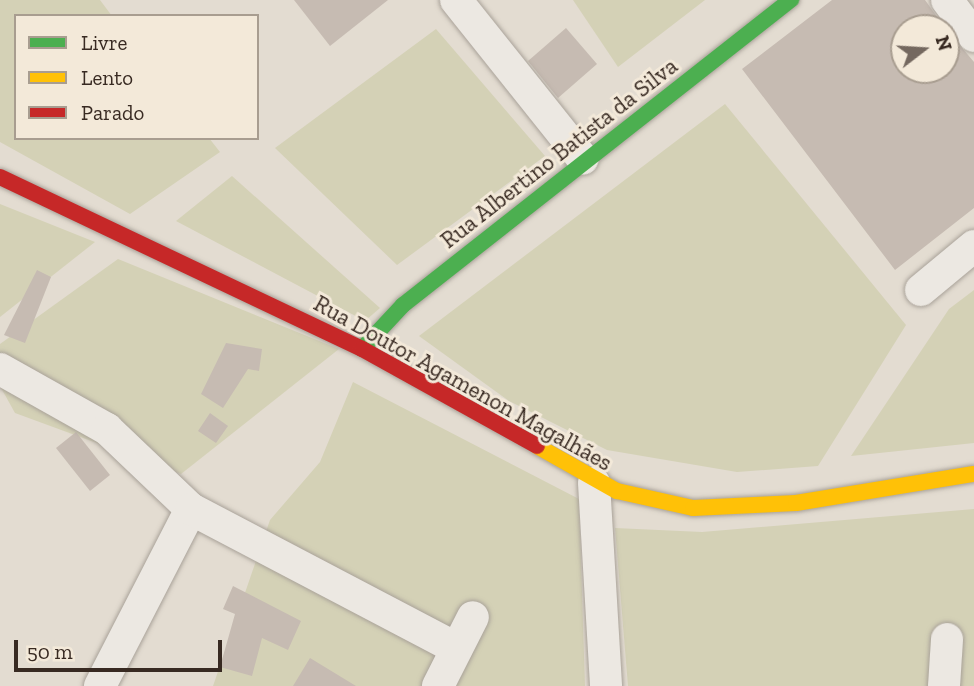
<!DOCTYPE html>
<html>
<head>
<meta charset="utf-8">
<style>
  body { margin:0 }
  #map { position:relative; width:974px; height:686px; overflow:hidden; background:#e3dcd1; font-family:"Zilla Slab",serif }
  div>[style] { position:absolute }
  .green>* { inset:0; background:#d4d1b6 }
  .building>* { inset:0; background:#c6bbb2 }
  .roads { filter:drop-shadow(0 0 2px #a9a299) drop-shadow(0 0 2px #a9a299) }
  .street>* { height:32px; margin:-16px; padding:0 16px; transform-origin:16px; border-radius:16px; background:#ece8e2 }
  .fast>* { height:16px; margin:-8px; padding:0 8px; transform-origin:8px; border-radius:8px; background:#4caf50 }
  .slow>* { height:16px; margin:-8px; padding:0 8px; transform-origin:8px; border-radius:8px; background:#ffc107 }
  .jam>* { height:16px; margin:-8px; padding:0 8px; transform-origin:8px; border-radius:8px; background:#c62828 }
  span { translate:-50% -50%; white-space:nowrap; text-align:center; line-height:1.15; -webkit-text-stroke:6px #f3e9d9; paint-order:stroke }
  .street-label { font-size:23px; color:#382a22 }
  .legend { position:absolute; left:14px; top:14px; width:245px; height:126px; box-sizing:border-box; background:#f3e9d9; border:2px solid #a89d90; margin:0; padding:9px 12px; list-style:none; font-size:21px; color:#382a22 }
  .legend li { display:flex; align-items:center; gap:14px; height:35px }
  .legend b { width:35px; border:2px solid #a89d90 }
  .north { position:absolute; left:890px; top:14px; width:70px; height:70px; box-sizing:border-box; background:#f3e9d9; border:2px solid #a89d90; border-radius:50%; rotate:73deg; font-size:19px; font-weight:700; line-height:28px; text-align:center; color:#382a22 }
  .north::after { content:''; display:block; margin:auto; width:24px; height:32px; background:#74685f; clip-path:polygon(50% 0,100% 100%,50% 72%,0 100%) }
  .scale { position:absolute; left:14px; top:640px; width:208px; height:32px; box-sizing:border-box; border:4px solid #382a22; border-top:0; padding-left:9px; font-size:21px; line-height:24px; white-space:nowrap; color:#382a22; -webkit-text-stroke:5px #f3e9d9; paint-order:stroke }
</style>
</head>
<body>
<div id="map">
  <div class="green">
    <i style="clip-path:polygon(0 0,100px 0,112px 16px,16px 16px,16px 138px,209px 138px,220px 152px,130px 214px,0 142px)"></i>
    <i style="clip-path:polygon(573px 0,705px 0,618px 67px)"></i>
    <i style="clip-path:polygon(436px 29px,545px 156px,397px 265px,275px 148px)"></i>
    <i style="clip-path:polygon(725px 104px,906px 325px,818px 466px,737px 472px,607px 450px,509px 401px,419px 336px)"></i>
    <i style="clip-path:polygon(232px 176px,380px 308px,365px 321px,176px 221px)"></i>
    <i style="clip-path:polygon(0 204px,95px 242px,0 317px)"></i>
    <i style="clip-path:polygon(118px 259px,339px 349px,181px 474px,15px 413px,0 386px,0 344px)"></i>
    <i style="clip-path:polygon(974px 290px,974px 443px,851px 456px,949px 309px)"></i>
    <i style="clip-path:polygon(353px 382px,579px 499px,585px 686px,213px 686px,270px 520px,320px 462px)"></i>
    <i style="clip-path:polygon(974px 509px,974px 686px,628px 686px,615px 528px,702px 532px)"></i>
  </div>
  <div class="building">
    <i style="clip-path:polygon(294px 0,388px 0,330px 46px)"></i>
    <i style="clip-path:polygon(832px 0,925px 0,945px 28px,904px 28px,904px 70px,946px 70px,946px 29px,974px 62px,974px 208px,895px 270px,742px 69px)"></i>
    <i style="clip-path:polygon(566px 28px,597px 64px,558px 98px,528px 61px)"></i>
    <i style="clip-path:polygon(37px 270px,51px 277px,25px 343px,4px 335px)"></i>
    <i style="clip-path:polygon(226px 343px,262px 349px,259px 371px,248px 369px,223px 408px,201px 394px)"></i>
    <i style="clip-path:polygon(210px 413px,228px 426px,216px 443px,198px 431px)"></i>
    <i style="clip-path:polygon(76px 432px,110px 475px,90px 491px,56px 448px)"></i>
    <i style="clip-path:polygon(233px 586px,301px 621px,288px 650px,262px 638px,252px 676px,220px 667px,235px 614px,223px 609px)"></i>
    <i style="clip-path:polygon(310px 658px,356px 686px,293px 686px)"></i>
  </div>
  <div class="roads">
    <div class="street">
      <i style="left:456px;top:0;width:203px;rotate:51.4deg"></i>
      <i style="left:947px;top:0;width:45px;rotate:53.1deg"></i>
      <i style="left:921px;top:290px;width:69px;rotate:-39.7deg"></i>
      <i style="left:0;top:369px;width:123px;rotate:29.3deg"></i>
      <i style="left:107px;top:429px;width:116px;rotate:43.6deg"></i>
      <i style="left:594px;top:483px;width:203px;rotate:86.6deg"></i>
      <i style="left:100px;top:686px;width:199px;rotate:-62.8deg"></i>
      <i style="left:191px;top:509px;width:299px;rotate:27.7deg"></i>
      <i style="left:438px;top:686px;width:77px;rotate:-63.1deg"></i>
      <i style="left:944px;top:686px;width:47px;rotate:-86.3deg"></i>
    </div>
    <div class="fast">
      <i style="left:362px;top:349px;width:60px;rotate:-47deg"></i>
      <i style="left:403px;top:305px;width:494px;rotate:-38.2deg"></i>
    </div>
    <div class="slow">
      <i style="left:537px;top:446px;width:92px;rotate:29.4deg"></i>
      <i style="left:617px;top:491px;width:78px;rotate:12.6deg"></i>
      <i style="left:693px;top:508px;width:103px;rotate:-2.8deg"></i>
      <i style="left:796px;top:503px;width:180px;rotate:-9.3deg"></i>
    </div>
    <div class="jam">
      <i style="left:0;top:177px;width:401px;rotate:25.4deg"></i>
      <i style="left:362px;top:349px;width:200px;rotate:29deg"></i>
    </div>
  </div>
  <div class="street-label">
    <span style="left:559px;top:153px;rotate:-38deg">Rua Albertino Batista da Silva</span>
    <span style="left:463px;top:383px;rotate:29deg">Rua Doutor Agamenon Magalhães</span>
  </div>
  <ul class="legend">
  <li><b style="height:9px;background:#4caf50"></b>Livre</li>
  <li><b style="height:9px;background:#ffc107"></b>Lento</li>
  <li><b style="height:9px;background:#c62828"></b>Parado</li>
  </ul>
  <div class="north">N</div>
  <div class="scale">50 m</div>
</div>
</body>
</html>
